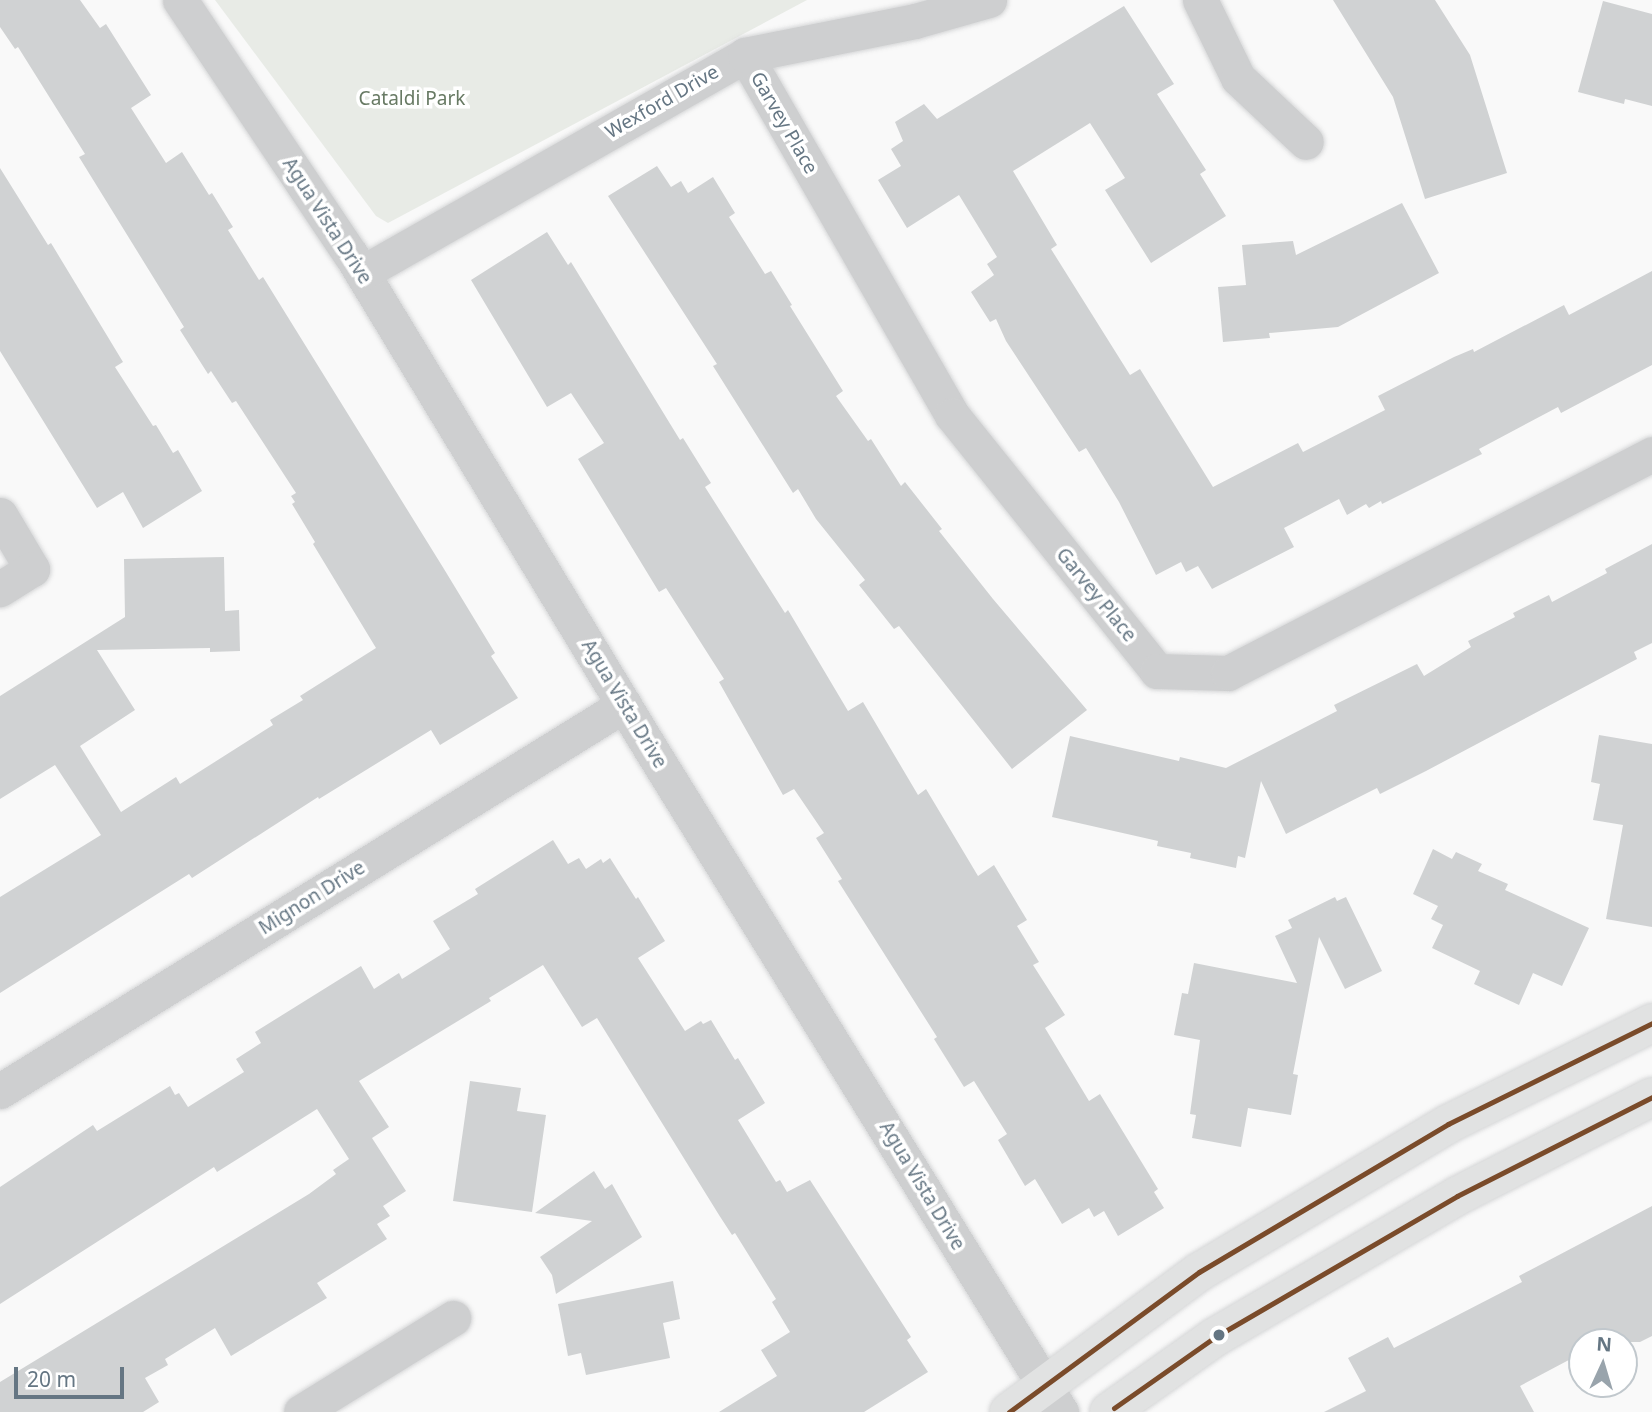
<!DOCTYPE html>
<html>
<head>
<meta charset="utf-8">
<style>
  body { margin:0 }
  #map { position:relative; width:1652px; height:1412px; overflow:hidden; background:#f9f9f9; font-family:"Noto Sans",sans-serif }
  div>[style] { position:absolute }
  .green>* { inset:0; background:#e8ebe6 }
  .building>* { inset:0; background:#d0d2d3 }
  .roads { filter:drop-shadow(0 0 2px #d5d6d7) drop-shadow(0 0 2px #d5d6d7) }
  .minor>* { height:35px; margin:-17.5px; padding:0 17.5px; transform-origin:17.5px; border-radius:17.5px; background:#cecfd0 }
  .major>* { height:38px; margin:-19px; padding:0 19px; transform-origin:19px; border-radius:19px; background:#e1e2e2 }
  .bus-1>* { height:5px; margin:-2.5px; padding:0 2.5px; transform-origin:2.5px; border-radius:2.5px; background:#7a4b2a }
  .dots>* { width:19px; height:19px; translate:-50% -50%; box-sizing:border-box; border:4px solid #fff; border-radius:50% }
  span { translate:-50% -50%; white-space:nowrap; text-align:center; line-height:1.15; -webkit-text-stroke:7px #fff; paint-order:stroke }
  .park-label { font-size:19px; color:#687a64 }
  .street-label { font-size:19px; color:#657683 }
  .north { position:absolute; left:1568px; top:1328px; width:70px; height:70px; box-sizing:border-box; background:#fff; border:2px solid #c1c8cd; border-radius:50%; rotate:4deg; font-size:19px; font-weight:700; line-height:28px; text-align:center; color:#657683 }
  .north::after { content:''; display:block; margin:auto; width:24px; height:32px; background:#99a4ac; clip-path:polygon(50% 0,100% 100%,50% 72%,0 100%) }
  .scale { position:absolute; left:14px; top:1367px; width:110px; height:32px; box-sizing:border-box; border:4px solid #657683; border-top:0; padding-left:9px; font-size:21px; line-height:24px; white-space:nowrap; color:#657683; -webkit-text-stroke:5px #fff; paint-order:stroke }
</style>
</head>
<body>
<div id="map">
  <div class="green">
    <i style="clip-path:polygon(215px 0,807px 0,388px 223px,376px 216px)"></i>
  </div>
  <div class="building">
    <i style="clip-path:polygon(0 0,80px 0,100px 28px,106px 24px,151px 95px,131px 108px,166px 163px,182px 152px,209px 195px,212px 193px,233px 227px,228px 230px,259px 280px,263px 277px,444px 569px,495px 653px,491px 656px,518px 698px,440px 745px,431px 730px,319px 799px,318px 797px,192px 878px,189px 874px,0 993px,0 897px,101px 835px,55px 765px,0 799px,0 696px,125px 617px,124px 559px,224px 557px,225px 611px,239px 610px,240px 651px,210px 652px,210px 648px,97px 650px,135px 710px,80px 746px,121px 812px,176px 777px,180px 784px,273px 725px,270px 720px,303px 700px,300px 696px,376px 648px,313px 544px,315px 542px,292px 504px,295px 502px,291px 496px,296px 493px,236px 401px,232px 403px,211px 371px,208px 374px,180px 330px,184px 327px,79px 157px,85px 154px,18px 47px,15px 49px,0 27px)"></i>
    <i style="clip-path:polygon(1333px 0,1435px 0,1470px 55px,1507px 173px,1425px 199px,1393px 97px)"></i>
    <i style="clip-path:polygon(1603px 1px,1652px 14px,1652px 106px,1625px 99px,1624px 104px,1578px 92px)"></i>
    <i style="clip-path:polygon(1124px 6px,1174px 84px,1157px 94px,1206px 170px,1200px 174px,1226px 216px,1151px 263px,1105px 190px,1125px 178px,1090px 123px,1013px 171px,1057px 245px,1051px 249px,1130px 375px,1140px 369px,1213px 487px,1298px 443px,1303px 452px,1385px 410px,1378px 396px,1454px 357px,1473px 349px,1474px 352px,1564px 305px,1569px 315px,1652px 271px,1652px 365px,1561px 413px,1558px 407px,1479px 449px,1482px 454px,1382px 504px,1381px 501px,1369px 508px,1366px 504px,1347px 515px,1339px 499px,1284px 528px,1294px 547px,1212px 589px,1198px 566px,1186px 572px,1181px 562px,1156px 575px,1119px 502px,1086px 448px,1079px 452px,1006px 341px,996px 319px,990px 322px,971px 292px,994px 275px,987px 264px,997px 257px,959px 195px,907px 228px,878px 180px,901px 166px,891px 149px,903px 141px,895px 122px,924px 104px,937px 119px)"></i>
    <i style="clip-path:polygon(657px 166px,671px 187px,681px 181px,688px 193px,713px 177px,735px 213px,729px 217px,765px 274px,771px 271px,792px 305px,790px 306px,843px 391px,836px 396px,868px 441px,871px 439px,901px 486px,905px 482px,942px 529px,939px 531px,993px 599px,1087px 710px,1012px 769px,899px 626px,894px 629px,859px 585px,865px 580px,816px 519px,798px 489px,793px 493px,713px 366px,717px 364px,608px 196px)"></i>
    <i style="clip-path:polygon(0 168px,48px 245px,51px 243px,123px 362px,115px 367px,153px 426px,156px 425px,173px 453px,178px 450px,202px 491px,143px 528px,123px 492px,97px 508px,0 351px)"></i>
    <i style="clip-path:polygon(1402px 203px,1439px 273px,1338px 327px,1269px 333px,1270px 338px,1223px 342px,1218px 287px,1246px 285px,1242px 245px,1293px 241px,1296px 255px)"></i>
    <i style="clip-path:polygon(547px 232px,568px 265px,571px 262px,680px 440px,683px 438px,711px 483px,705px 487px,785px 613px,788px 610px,848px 711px,863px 702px,918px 795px,926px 789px,978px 876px,994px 865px,1027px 920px,1017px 926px,1039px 962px,1033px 965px,1065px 1015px,1045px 1028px,1089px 1101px,1100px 1094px,1158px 1189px,1154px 1192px,1164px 1208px,1118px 1236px,1104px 1211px,1094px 1217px,1089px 1208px,1062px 1224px,1035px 1179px,1025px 1186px,998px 1140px,1007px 1134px,974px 1081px,964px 1087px,934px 1039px,937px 1037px,838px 881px,842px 879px,816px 838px,824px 833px,794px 789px,783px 795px,719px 682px,724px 679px,666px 588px,659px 592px,578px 459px,604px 443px,571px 393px,547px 407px,471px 280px)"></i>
    <i style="clip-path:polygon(1652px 544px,1652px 643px,1634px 652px,1637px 659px,1426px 771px,1380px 794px,1377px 788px,1286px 834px,1261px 781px,1245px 858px,1238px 856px,1236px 868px,1190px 858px,1191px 853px,1157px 846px,1158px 841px,1052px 817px,1070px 736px,1179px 761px,1180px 757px,1226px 768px,1337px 711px,1334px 705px,1417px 664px,1424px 676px,1471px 647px,1468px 641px,1515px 617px,1513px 613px,1549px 595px,1552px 602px,1607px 573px,1605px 569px)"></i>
    <i style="clip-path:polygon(1599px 735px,1652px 744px,1652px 927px,1606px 919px,1623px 825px,1593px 820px,1600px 784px,1591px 782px)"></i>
    <i style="clip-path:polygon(553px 840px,568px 864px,579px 858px,586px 869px,601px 859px,603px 863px,610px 858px,636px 899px,638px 897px,665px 941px,638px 958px,685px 1031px,701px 1021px,703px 1024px,711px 1020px,735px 1060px,738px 1058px,765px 1103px,738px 1120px,776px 1182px,780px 1180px,787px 1192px,810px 1180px,911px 1337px,907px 1340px,928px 1372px,864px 1412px,719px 1412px,777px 1376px,761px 1350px,790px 1332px,772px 1302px,776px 1299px,735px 1233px,732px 1235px,719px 1215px,597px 1018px,582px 1027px,543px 965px,489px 998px,491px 1001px,359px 1081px,389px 1127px,372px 1138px,406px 1191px,383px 1206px,390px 1216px,377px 1224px,387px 1239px,317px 1283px,327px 1298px,231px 1356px,215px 1328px,165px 1359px,168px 1365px,145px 1378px,159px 1402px,143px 1412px,0 1412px,0 1382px,309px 1194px,336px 1174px,333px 1170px,349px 1159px,317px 1109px,217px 1172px,214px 1167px,0 1304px,0 1187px,93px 1125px,97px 1131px,170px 1086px,175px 1095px,179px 1093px,188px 1107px,244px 1072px,236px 1059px,261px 1043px,255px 1032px,361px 966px,374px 989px,399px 973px,402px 979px,450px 949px,433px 921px,478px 894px,475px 889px)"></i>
    <i style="clip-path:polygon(1433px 849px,1452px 859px,1456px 852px,1482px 864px,1478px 871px,1508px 884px,1505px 890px,1589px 928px,1562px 986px,1533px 973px,1519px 1005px,1474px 984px,1480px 971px,1432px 948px,1443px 925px,1431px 919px,1438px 906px,1413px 894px)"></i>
    <i style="clip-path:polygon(1335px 897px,1337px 901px,1346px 897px,1382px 971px,1345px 989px,1319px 937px,1293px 1074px,1298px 1075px,1291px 1115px,1248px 1108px,1241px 1147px,1192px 1138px,1196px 1115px,1190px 1114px,1200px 1040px,1174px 1035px,1182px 993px,1188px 994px,1194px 963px,1297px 983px,1275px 936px,1292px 928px,1288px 920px)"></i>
    <i style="clip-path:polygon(470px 1081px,521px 1088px,517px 1111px,546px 1115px,532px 1212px,453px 1201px)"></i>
    <i style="clip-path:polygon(594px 1171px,605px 1189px,612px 1184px,642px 1237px,556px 1294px,552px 1275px,540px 1257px,592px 1221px,535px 1213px)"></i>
    <i style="clip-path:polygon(1652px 1206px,1652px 1336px,1640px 1342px,1582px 1342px,1582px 1353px,1520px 1386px,1534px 1412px,1324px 1412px,1366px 1391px,1348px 1358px,1388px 1337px,1394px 1348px,1522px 1282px,1519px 1276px)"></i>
    <i style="clip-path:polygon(673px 1281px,680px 1319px,663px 1323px,670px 1358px,586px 1375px,581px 1353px,568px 1356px,558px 1304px)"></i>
  </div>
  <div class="roads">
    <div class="minor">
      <i style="left:180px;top:0;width:307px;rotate:56.2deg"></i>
      <i style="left:351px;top:255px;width:577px;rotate:58.76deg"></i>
      <i style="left:650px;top:748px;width:781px;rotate:58.24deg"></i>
      <i style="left:1200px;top:0;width:87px;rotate:64deg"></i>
      <i style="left:1238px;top:78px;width:93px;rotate:43.3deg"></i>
      <i style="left:745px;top:55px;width:415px;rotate:60.1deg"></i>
      <i style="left:952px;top:415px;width:328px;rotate:51.3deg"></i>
      <i style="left:1157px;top:671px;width:71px;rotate:1.6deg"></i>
      <i style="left:1228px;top:673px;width:477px;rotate:-27.3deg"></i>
      <i style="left:362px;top:273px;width:441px;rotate:-29.6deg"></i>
      <i style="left:745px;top:55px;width:173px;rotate:-11.3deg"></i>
      <i style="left:915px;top:21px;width:77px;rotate:-15.8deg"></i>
      <i style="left:0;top:515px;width:63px;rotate:59.3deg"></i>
      <i style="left:32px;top:569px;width:38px;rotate:148deg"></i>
      <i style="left:0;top:1091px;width:734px;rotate:-31.74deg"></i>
      <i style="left:301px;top:1412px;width:179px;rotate:-31.7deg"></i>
    </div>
    <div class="major">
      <i style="left:1009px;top:1412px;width:236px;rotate:-36.4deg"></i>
      <i style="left:1199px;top:1272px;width:290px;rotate:-30.7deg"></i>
      <i style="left:1448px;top:1124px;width:228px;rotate:-26.3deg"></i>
      <i style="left:1109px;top:1412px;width:130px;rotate:-35.3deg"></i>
      <i style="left:1215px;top:1337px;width:280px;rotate:-30.2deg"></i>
      <i style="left:1457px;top:1196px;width:219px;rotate:-26.9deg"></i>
    </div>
  </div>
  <div class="bus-1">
    <i style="left:1114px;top:1408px;width:123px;rotate:-35.1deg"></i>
    <i style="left:1215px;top:1337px;width:280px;rotate:-30.2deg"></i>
    <i style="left:1457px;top:1196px;width:219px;rotate:-26.9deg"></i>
    <i style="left:1009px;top:1412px;width:236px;rotate:-36.4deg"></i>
    <i style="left:1199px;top:1272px;width:290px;rotate:-30.7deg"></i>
    <i style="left:1448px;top:1124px;width:228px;rotate:-26.3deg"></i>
  </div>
  <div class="dots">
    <i style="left:1219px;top:1335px;background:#657683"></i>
  </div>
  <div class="park-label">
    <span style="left:412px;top:99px">Cataldi Park</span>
  </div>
  <div class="street-label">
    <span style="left:662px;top:102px;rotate:-30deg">Wexford Drive</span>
    <span style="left:784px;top:123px;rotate:60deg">Garvey Place</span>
    <span style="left:327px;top:221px;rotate:57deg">Agua Vista Drive</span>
    <span style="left:1096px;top:595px;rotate:51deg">Garvey Place</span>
    <span style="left:624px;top:704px;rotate:59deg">Agua Vista Drive</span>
    <span style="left:312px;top:898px;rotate:-32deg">Mignon Drive</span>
    <span style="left:922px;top:1186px;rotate:59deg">Agua Vista Drive</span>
  </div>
  <div class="north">N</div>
  <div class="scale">20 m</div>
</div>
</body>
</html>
